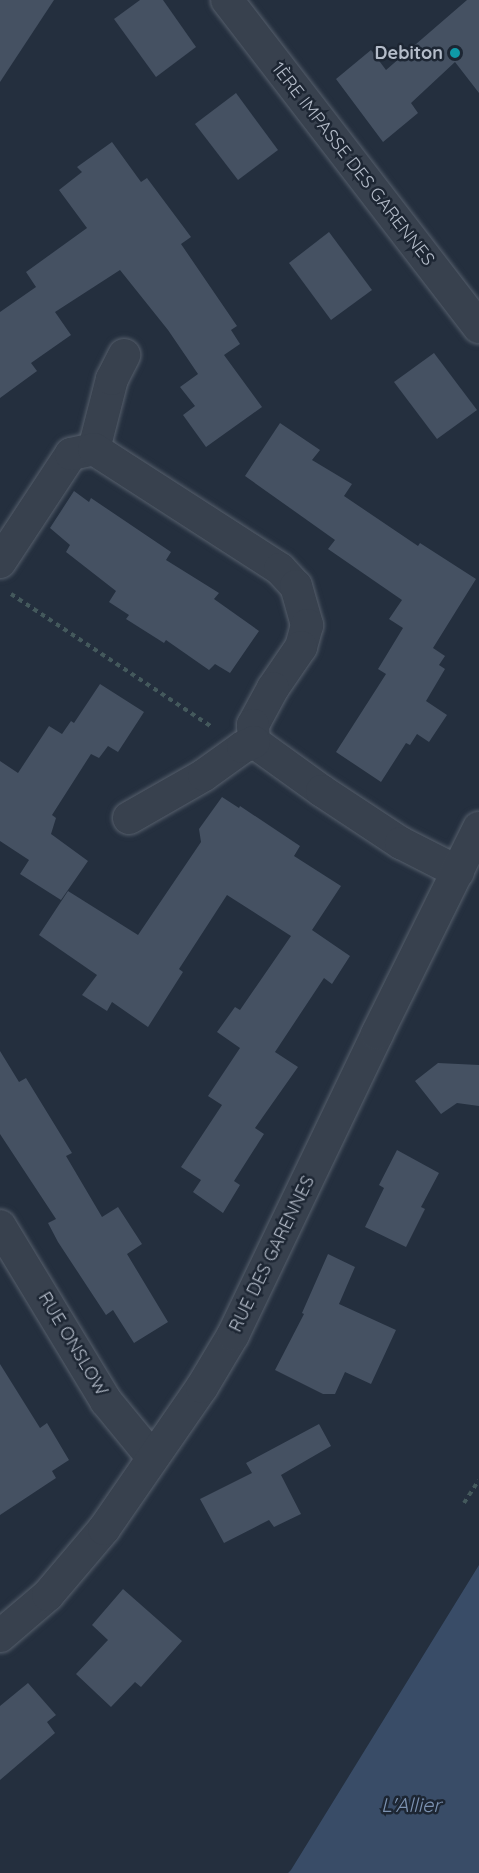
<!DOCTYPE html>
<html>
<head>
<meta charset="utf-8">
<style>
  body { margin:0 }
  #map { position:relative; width:479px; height:1873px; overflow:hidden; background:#242f3e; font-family:Quicksand,sans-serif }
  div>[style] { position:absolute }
  .water>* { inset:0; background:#394c67 }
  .building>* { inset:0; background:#455162 }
  .path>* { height:4px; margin-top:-2px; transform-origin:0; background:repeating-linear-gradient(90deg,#44595c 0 4.5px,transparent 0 9px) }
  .roads { filter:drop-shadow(0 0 2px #565f6c) drop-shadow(0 0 2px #565f6c) }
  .street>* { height:32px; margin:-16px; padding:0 16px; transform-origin:16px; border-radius:16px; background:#38414e }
  .dots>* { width:16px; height:16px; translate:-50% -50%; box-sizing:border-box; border:3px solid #1d2633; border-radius:50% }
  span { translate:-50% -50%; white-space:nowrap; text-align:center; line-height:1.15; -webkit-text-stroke:5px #1d2633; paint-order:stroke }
  .poi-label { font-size:18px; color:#b4bcc9; font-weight:700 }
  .right { translate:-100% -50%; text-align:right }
  .street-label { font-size:18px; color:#b4bcc9 }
  .water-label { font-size:20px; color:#7c92b1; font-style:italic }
</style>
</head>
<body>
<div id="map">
  <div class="water">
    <i style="clip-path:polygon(479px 1565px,479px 1873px,288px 1873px,291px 1870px)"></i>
  </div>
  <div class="building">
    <i style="clip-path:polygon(0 0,54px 0,0 82px)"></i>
    <i style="clip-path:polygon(140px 0,163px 0,196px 47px,156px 77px,114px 19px)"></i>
    <i style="clip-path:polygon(467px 0,479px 0,479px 93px,455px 62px,411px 103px,418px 113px,383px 142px,336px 79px,371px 50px,386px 70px)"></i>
    <i style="clip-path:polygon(236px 93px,278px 150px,238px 180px,195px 124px)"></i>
    <i style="clip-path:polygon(112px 142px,141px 182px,147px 178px,191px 237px,181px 244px,237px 326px,231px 330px,240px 344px,224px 355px,262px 407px,206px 447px,183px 415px,195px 406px,180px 387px,198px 374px,168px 330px,120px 270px,55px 312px,71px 335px,31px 363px,37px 371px,0 398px,0 312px,36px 287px,26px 272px,87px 228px,59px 190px,82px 172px,77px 167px)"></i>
    <i style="clip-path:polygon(329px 232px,372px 290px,331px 320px,289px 263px)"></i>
    <i style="clip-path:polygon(434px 353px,477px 410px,437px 439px,394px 382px)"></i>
    <i style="clip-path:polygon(280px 423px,320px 450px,312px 460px,352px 484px,344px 496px,418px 546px,420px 543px,476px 579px,433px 648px,445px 656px,439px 665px,445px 669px,426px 701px,447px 715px,429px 742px,417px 734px,410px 745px,406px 743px,381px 782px,336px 752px,386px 674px,378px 669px,403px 628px,389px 619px,402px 600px,328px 549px,335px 540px,245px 476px)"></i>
    <i style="clip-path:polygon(74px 491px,89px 502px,91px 498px,171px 552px,166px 560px,219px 593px,214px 599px,259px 631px,230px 673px,215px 664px,209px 670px,166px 640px,164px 643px,126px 619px,129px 615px,109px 602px,116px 591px,66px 552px,70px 545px,50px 528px)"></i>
    <i style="clip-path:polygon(100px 684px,144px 712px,118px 752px,108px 746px,99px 758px,91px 754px,52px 815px,56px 818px,51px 834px,88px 861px,61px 900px,20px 874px,29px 860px,0 841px,0 761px,18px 773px,49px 726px,62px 734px,71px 721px,74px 723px)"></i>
    <i style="clip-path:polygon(222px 797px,239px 808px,240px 806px,300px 846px,294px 856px,341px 886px,312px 930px,350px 956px,332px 984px,324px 978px,275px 1052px,298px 1067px,255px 1128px,264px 1134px,234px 1181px,240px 1185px,223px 1213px,193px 1192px,201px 1180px,181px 1167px,222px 1105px,208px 1096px,240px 1048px,217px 1032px,235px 1007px,240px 1010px,291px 936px,227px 895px,179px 969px,183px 972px,148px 1027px,112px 1002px,107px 1011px,82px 995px,97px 975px,39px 935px,68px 891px,138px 935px,201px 842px,199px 829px)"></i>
    <i style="clip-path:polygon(0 1051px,19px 1082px,26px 1078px,72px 1153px,66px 1156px,102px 1217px,118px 1207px,142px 1244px,127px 1254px,168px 1322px,134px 1343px,113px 1310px,106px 1315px,58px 1242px,48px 1223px,56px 1219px,0 1134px)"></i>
    <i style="clip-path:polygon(438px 1063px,479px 1065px,479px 1106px,457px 1103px,441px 1114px,415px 1081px)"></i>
    <i style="clip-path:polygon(397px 1150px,439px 1173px,421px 1207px,425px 1209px,406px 1247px,365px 1227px,384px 1188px,379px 1185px)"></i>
    <i style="clip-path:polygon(328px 1254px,355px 1267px,339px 1304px,396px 1330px,371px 1384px,345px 1372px,335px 1394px,323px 1394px,275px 1370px,304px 1314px,302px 1313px)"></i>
    <i style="clip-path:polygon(0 1364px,40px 1428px,47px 1423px,69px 1460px,52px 1471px,56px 1478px,0 1515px)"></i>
    <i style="clip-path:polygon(319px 1424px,331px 1446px,281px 1475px,301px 1514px,274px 1527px,269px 1520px,224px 1543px,200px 1499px,252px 1473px,246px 1463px)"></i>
    <i style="clip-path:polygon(123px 1589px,182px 1641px,141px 1687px,135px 1682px,111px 1707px,76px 1674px,108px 1640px,92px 1625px)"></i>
    <i style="clip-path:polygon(28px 1683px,56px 1715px,47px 1722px,55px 1733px,0 1780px,0 1706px)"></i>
  </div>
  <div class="path">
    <i style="left:11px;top:594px;width:241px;rotate:33.5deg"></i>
    <i style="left:464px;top:1503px;width:27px;rotate:-57deg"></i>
  </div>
  <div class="roads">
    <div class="street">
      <i style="left:227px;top:0;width:413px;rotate:52.4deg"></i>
      <i style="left:94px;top:449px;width:72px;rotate:-75.6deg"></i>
      <i style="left:112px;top:379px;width:27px;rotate:-63deg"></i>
      <i style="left:0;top:562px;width:129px;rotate:-56.7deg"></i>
      <i style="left:71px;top:454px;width:24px;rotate:-12deg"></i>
      <i style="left:94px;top:449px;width:221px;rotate:32.8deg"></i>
      <i style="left:280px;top:569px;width:23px;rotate:47deg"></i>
      <i style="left:296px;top:586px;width:41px;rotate:74.2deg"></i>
      <i style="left:307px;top:625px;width:23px;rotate:105deg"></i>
      <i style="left:301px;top:647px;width:50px;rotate:124.3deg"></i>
      <i style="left:273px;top:688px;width:42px;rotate:118.4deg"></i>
      <i style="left:253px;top:725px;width:17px;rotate:87deg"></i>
      <i style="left:254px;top:742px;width:84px;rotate:35.8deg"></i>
      <i style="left:322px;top:791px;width:95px;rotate:33.4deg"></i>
      <i style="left:401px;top:843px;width:64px;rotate:27deg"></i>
      <i style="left:129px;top:818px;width:86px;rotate:-29.8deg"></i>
      <i style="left:204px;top:775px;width:48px;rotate:-35.7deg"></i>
      <i style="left:243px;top:747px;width:12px;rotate:-24deg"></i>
      <i style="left:0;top:1226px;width:205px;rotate:58.8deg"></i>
      <i style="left:106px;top:1401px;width:72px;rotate:50.6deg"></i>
      <i style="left:0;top:1636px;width:63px;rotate:-40.5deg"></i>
      <i style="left:48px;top:1595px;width:87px;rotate:-49.7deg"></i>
      <i style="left:104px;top:1529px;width:173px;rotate:-55.4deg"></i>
      <i style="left:202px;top:1387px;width:61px;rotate:-59.2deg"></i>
      <i style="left:233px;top:1335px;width:334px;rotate:-64.4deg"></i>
      <i style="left:377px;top:1034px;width:230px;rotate:-63.7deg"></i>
    </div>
  </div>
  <div class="dots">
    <i style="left:455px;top:53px;background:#0f9aa8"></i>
  </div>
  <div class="poi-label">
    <span class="right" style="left:443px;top:53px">Debiton</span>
  </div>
  <div class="street-label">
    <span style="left:353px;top:164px;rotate:52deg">1ÈRE IMPASSE DES GARENNES</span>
    <span style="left:272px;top:1254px;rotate:-64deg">RUE DES GARENNES</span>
    <span style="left:73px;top:1344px;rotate:59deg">RUE ONSLOW</span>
  </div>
  <div class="water-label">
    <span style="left:411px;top:1804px">L'Allier</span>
  </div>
</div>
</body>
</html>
